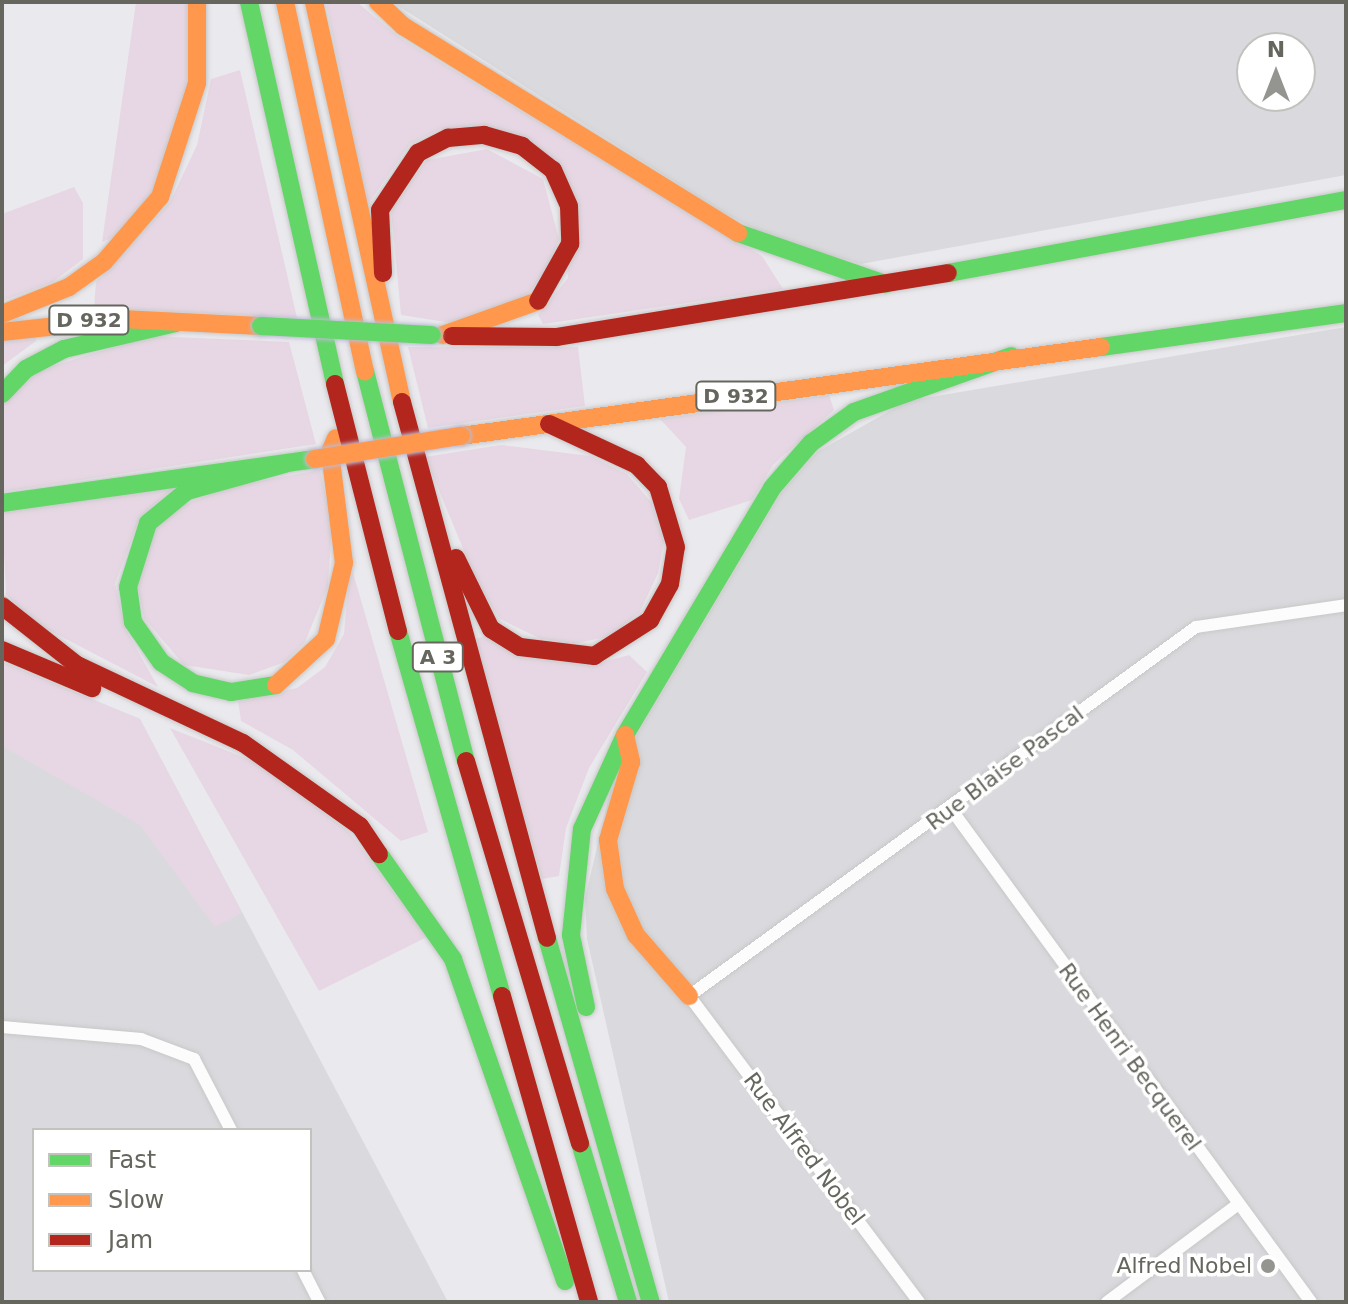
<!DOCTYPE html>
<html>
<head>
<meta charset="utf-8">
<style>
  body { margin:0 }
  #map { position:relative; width:1348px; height:1304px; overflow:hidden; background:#eaeaee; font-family:"DejaVu Sans",sans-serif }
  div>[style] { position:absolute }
  .industrial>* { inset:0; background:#dadade }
  .green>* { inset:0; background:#e7d7e4 }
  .roads { filter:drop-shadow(0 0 2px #c8c8c9) drop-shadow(0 0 2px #c8c8c9) }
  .street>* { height:12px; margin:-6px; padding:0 6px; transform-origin:6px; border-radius:6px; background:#fcfcfc }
  .fast>* { height:18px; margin:-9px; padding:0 9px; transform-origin:9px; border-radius:9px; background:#63d668 }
  .slow>* { height:18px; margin:-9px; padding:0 9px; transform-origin:9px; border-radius:9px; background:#ff974d }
  .jam>* { height:18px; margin:-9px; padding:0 9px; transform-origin:9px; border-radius:9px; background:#b3261e }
  .bridges { filter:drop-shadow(0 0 2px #bcbbd3) drop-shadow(0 0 2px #bcbbd3) }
  .fast-bridge>* { height:18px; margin:-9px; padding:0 9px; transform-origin:9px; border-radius:9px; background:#63d668 }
  .slow-bridge>* { height:18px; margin:-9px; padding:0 9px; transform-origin:9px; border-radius:9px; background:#ff974d }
  .dots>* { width:22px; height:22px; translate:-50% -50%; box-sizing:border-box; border:4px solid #fff; border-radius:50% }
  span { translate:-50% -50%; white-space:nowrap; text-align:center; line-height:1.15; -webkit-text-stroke:7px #fff; paint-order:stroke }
  .shield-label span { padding:2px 6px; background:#fff; border:2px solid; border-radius:6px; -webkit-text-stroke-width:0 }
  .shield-label { font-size:20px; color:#66665f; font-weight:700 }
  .street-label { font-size:22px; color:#66665f }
  .poi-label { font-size:22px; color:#66665f }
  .right { translate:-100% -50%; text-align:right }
  .frame { position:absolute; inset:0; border:4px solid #66665f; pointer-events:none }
  .legend { position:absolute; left:32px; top:1128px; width:280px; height:144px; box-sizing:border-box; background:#fff; border:2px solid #c2c2bf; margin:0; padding:10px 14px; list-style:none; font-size:24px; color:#66665f }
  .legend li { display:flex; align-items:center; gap:16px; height:40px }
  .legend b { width:40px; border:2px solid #c2c2bf }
  .north { position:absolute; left:1236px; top:32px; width:80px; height:80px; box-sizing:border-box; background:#fff; border:2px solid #c2c2bf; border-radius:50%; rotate:0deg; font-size:22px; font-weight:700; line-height:32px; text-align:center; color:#66665f }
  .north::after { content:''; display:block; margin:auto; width:28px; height:36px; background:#949491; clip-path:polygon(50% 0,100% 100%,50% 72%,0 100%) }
</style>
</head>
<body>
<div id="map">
  <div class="industrial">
    <i style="clip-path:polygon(evenodd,392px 2px,1346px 2px,1346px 175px,861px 264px,775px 240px,719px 210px,392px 2px,1252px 48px,1300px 48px,1300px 96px,1252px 96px,1252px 48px)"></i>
    <i style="clip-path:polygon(1346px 327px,1346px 1302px,669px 1302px,587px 939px,585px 898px,615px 771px,781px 493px,817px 452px,907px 401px)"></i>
    <i style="clip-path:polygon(evenodd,2px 662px,140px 719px,448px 1302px,2px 1302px,2px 662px,34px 1130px,310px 1130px,310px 1270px,34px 1270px,34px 1130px)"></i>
  </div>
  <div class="green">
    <i style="clip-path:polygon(136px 2px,188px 2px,189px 80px,153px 190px,117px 236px,102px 242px)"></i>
    <i style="clip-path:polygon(326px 2px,357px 2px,400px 38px,762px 256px,783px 289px,543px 324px,538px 315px,568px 278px,557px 163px,440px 129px,410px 144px,367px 206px)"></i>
    <i style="clip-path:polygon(240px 70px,297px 318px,94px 308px,96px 282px,170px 202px,197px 145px,211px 79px)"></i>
    <i style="clip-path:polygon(487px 149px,543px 179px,559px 239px,547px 269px,525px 298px,492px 317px,465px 325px,401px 315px,391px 209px,427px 160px)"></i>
    <i style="clip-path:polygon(74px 187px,83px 203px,83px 259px,53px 282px,2px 301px,2px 214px)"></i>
    <i style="clip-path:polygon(35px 334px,36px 341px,2px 366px,2px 342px)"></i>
    <i style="clip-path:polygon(150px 336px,289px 342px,316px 444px,2px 492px,4px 403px,40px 370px)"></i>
    <i style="clip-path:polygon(408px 347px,578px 347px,585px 406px,428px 428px)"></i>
    <i style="clip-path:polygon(829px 395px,834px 410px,773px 465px,752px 500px,689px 520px,679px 499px,686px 447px,660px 419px)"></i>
    <i style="clip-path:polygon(501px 445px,590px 456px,627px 474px,652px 503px,664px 541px,658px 573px,640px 612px,610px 636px,573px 644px,539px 638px,500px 619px,480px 589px,425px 457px)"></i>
    <i style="clip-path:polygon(320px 470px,332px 524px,328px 586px,305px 642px,285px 662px,249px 675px,184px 665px,144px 618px,137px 583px,155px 530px,181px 506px,232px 486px)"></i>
    <i style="clip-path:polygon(175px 487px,140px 517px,115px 584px,126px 630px,158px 687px,35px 623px,6px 594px,2px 513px)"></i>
    <i style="clip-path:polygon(350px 562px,428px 832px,401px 841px,293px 750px,241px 721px,238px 701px,297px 688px,325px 667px,344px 634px)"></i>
    <i style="clip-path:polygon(484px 636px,599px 663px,629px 655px,647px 672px,589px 768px,566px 828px,559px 876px,542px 879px,473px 640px)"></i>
    <i style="clip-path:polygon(2px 662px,140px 719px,242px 913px,215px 927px,140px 825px,2px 746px)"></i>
    <i style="clip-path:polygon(170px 728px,258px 763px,349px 832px,427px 937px,319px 991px)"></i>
  </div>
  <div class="roads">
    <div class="street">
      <i style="left:951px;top:809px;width:610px;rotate:53.86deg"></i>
      <i style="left:2px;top:1027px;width:140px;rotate:4.9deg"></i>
      <i style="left:141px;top:1039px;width:57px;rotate:20.7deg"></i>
      <i style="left:194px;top:1059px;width:80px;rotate:62.5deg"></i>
      <i style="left:303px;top:1270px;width:36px;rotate:63deg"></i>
      <i style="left:919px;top:1302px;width:383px;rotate:-126.9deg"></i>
      <i style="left:689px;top:996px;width:627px;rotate:-36.05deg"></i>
      <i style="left:1196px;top:627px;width:152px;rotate:-8.3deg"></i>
      <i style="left:1107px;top:1302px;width:162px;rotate:-36.7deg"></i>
    </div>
    <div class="fast">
      <i style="left:249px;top:2px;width:392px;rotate:77.3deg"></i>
      <i style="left:738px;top:233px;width:156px;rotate:19.1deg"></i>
      <i style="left:948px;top:273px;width:405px;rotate:-10.4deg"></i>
      <i style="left:1101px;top:347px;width:247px;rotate:-7.9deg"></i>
      <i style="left:365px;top:371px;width:403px;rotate:75.5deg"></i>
      <i style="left:2px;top:394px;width:35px;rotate:-46deg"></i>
      <i style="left:26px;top:369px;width:43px;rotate:-27.8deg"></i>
      <i style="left:64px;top:349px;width:115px;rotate:-13.1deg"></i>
      <i style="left:2px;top:503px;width:316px;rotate:-8deg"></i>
      <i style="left:398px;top:631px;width:380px;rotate:74.1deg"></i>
      <i style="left:276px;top:685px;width:46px;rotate:171.2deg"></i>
      <i style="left:231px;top:692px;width:39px;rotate:-167deg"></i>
      <i style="left:193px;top:683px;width:38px;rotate:-147deg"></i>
      <i style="left:161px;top:662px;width:49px;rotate:-125deg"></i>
      <i style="left:133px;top:622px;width:35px;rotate:-98deg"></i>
      <i style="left:128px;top:587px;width:67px;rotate:-72.6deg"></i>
      <i style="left:148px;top:523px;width:50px;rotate:-39.4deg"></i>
      <i style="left:187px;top:491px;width:102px;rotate:-15.4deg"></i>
      <i style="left:379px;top:854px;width:128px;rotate:54.8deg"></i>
      <i style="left:453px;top:959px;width:341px;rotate:70.8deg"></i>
      <i style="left:547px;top:938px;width:379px;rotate:74.1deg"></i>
      <i style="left:586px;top:1007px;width:74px;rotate:-101.8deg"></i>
      <i style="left:571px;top:935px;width:107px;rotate:-84.1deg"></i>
      <i style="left:582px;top:829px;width:103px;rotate:-65.4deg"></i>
      <i style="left:625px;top:735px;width:287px;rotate:-59.2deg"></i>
      <i style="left:772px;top:488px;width:60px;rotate:-49.1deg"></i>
      <i style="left:811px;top:443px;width:53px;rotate:-35.8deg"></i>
      <i style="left:854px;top:412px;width:167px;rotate:-19.6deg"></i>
      <i style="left:580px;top:1143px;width:166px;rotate:73.2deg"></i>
    </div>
    <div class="slow">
      <i style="left:285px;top:2px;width:378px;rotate:77.8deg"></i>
      <i style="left:314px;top:2px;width:410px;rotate:77.6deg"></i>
      <i style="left:378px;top:2px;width:35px;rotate:44deg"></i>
      <i style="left:403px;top:26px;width:394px;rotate:31.7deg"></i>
      <i style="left:2px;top:314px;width:72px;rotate:-21.9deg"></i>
      <i style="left:69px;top:287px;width:43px;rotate:-35.5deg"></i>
      <i style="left:104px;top:262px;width:86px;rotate:-49.3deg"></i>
      <i style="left:160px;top:197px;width:120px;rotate:-72deg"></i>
      <i style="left:197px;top:83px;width:81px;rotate:-90deg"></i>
      <i style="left:2px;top:332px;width:120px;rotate:-6.2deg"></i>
      <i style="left:121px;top:319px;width:140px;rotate:2.9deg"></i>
      <i style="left:443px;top:335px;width:101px;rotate:-19.7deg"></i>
      <i style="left:461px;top:436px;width:646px;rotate:-7.92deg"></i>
      <i style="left:276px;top:685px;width:68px;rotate:-42.6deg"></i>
      <i style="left:326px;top:639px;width:78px;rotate:-76.7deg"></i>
      <i style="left:344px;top:563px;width:112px;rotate:-97.2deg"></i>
      <i style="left:330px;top:452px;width:15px;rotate:-67deg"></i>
      <i style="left:625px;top:735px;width:28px;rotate:77deg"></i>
      <i style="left:631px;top:762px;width:81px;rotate:106.4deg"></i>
      <i style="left:608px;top:840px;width:49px;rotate:81.9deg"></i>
      <i style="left:615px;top:889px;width:51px;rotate:65.5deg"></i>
      <i style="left:636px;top:935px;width:81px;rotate:49deg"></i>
    </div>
    <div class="jam">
      <i style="left:383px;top:273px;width:63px;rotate:-92.7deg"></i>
      <i style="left:380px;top:210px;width:69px;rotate:-56.3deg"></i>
      <i style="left:418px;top:153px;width:34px;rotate:-27deg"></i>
      <i style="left:448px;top:138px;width:36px;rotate:-5deg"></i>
      <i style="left:484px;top:135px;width:40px;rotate:16deg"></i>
      <i style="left:522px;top:146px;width:39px;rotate:38deg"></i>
      <i style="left:553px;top:170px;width:39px;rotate:66deg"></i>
      <i style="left:569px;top:206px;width:38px;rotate:88deg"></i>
      <i style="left:570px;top:244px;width:65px;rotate:119.3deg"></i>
      <i style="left:452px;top:336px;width:105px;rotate:0.5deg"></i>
      <i style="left:557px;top:337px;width:396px;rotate:-9.3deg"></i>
      <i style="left:335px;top:384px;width:255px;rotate:75.7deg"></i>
      <i style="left:402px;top:402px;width:555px;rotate:74.86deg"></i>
      <i style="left:456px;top:558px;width:79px;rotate:63.8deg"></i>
      <i style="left:491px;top:629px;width:34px;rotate:32deg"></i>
      <i style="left:520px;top:647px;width:75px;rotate:6.9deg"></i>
      <i style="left:594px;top:656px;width:67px;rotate:-32.7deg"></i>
      <i style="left:650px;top:620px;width:41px;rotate:-60.9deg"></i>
      <i style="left:670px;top:584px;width:37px;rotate:-81deg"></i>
      <i style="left:676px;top:547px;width:63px;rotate:-106.7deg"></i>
      <i style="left:658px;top:487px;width:30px;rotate:-134deg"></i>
      <i style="left:637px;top:465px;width:97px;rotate:-155deg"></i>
      <i style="left:2px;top:606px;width:95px;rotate:38.2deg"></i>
      <i style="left:77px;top:665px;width:183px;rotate:25.2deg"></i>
      <i style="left:243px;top:743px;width:143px;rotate:35.4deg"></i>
      <i style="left:360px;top:826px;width:34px;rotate:56deg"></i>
      <i style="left:2px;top:650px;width:98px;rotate:22.9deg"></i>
      <i style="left:466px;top:761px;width:399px;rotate:73.4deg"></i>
      <i style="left:502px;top:996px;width:318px;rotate:74.1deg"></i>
    </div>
  </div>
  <div class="bridges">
    <div class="fast-bridge">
      <i style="left:261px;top:326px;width:171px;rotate:3deg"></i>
    </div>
    <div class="slow-bridge">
      <i style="left:315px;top:459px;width:148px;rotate:-9deg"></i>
    </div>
  </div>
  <div class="dots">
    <i style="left:1268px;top:1266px;background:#949491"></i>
  </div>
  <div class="shield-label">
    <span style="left:89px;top:320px">D 932</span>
    <span style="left:736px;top:396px">D 932</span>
    <span style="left:438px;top:657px">A 3</span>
  </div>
  <div class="street-label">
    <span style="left:1005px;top:768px;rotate:-37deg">Rue Blaise Pascal</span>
    <span style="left:1130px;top:1057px;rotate:54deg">Rue Henri Becquerel</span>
    <span style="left:804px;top:1149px;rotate:53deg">Rue Alfred Nobel</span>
  </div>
  <div class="poi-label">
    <span class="right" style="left:1252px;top:1266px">Alfred Nobel</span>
  </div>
  <div class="frame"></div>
  <ul class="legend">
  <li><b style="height:10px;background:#63d668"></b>Fast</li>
  <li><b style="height:10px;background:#ff974d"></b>Slow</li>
  <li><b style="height:10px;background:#b3261e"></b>Jam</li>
  </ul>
  <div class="north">N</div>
</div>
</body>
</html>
